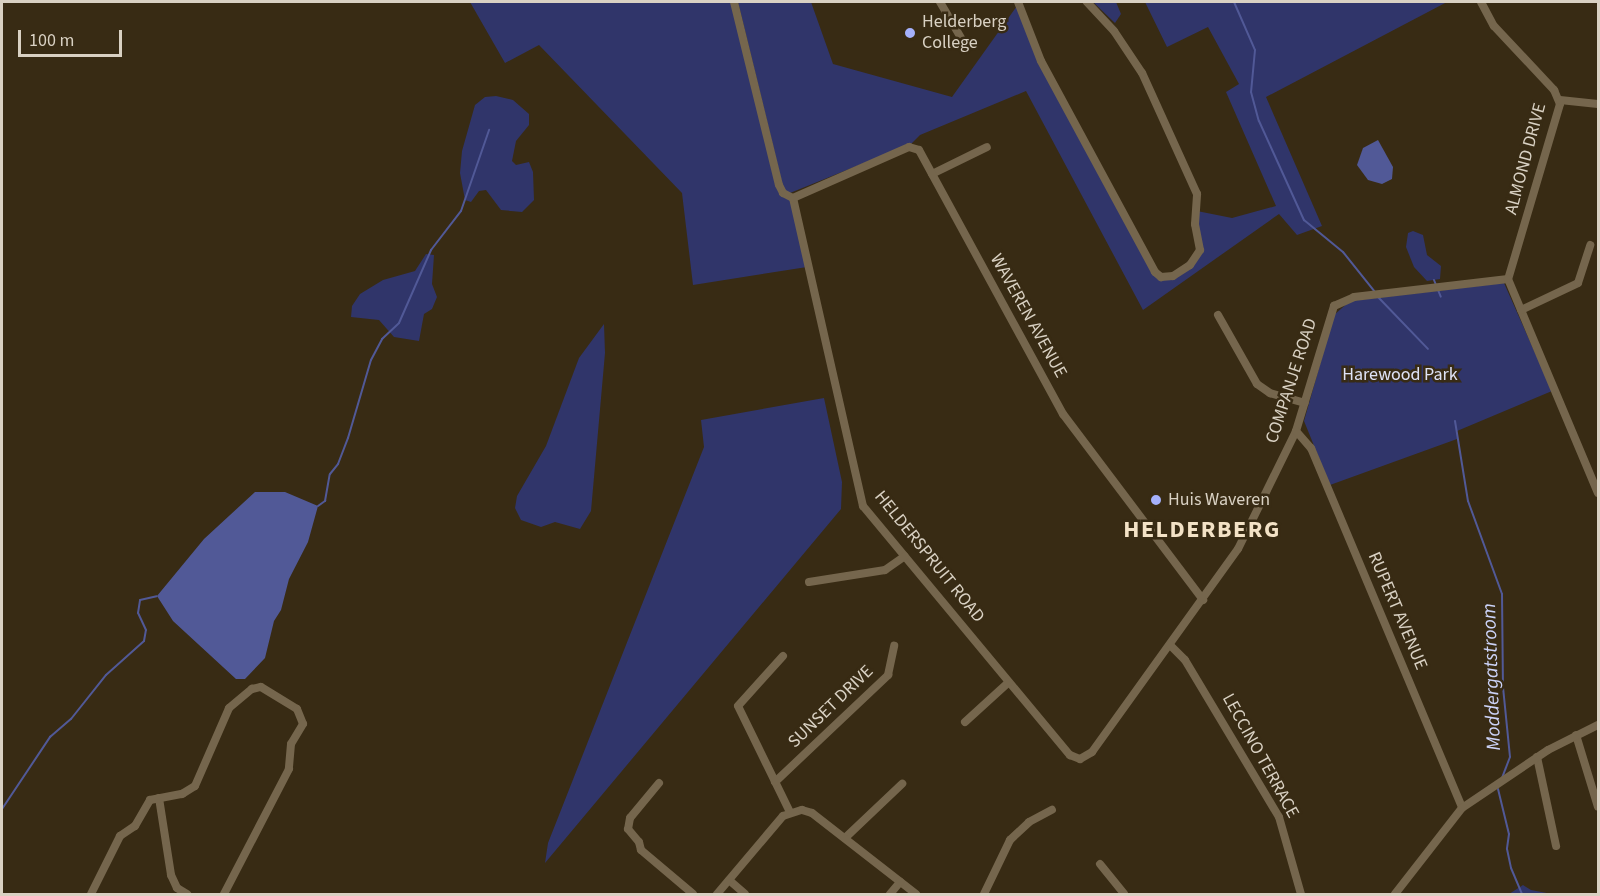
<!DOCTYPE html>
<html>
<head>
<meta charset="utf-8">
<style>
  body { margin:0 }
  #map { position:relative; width:1600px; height:896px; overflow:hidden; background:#382b14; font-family:"Source Sans 3",sans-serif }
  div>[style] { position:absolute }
  .green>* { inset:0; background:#30356a }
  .water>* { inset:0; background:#515997 }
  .stream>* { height:2px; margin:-1px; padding:0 1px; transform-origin:1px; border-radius:1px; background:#515997 }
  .street>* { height:8px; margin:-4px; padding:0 4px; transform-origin:4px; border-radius:4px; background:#75664d }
  .dots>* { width:16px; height:16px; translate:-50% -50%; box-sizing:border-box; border:3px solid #382b14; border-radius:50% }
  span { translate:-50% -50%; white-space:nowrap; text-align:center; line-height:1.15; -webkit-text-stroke:5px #382b14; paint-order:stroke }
  .poi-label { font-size:18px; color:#d9d1c3 }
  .left { translate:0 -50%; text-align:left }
  .street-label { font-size:18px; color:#d9d1c3 }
  .park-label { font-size:18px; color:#dee2f5 }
  .water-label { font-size:20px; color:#ccd3f8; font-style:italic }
  .district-label { font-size:24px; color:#f3e2c6; font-weight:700; letter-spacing:1.5px }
  .frame { position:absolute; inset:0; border:3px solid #d9d1c3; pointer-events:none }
  .scale { position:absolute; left:18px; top:30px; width:104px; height:27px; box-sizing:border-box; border:3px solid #d9d1c3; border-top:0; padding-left:8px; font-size:18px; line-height:21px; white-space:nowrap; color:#d9d1c3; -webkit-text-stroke:4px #382b14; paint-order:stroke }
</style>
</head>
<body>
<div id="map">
  <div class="green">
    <i style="clip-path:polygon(470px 2px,734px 2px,779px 185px,793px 198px,807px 267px,693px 285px,682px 193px,539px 45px,505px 63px)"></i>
    <i style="clip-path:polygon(738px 2px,811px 2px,833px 64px,952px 97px,1019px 3px,1041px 61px,1155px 271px,1173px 276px,1200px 250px,1197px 211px,1232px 218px,1276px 206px,1226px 92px,1239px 84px,1208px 27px,1167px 47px,1145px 2px,1447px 2px,1266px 97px,1322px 226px,1297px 235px,1279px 214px,1143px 310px,1026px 91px,920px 135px,911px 144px,790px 193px,784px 191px)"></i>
    <i style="clip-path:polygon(1093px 2px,1116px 2px,1121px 14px,1115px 23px)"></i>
    <i style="clip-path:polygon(496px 96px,513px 100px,529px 114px,529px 125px,516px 141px,512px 161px,516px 165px,529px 162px,533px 172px,534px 200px,522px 212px,501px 210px,486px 190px,479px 191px,471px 202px,465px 200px,460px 173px,462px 151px,475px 105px,485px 97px)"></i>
    <i style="clip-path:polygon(1413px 231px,1423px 235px,1427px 255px,1441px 266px,1440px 279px,1427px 281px,1414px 267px,1406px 247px,1408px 233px)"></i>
    <i style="clip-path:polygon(426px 254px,434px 255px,432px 284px,437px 297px,432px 309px,424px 314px,419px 341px,394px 337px,379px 320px,351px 317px,352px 306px,360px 294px,383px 280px,415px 271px)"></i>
    <i style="clip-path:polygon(1504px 283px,1552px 391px,1457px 431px,1457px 439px,1330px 485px,1304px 421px,1334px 315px,1350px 301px)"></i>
    <i style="clip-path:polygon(604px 324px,605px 353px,591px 511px,580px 529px,555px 522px,541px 527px,521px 520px,515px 508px,517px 496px,546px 446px,579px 358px)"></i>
    <i style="clip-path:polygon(824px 398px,842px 482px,841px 509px,545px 863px,548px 843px,704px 447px,701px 420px)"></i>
    <i style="clip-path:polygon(1523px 885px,1531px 890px,1552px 894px,1509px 894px)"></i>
  </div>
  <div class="water">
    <i style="clip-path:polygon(1378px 140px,1393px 167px,1392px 179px,1382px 184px,1368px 180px,1357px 165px,1363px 148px)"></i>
    <i style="clip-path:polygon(255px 492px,285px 492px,318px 506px,308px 542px,289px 579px,281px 610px,274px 621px,265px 658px,245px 679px,236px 679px,173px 621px,157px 596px,204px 539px)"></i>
  </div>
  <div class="stream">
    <i style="left:1234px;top:2px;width:52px;rotate:66.4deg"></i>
    <i style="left:1255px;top:50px;width:42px;rotate:95.4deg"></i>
    <i style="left:1251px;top:92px;width:30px;rotate:75deg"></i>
    <i style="left:1259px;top:121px;width:109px;rotate:65.6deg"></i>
    <i style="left:1304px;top:220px;width:50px;rotate:39.4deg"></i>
    <i style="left:1343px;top:252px;width:51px;rotate:51.3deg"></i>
    <i style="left:1434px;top:280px;width:18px;rotate:68deg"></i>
    <i style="left:1378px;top:297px;width:72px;rotate:46.1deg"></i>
    <i style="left:1455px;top:421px;width:81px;rotate:80.8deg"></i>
    <i style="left:1468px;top:501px;width:99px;rotate:69.9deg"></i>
    <i style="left:1502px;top:594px;width:93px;rotate:89.4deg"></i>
    <i style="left:1503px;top:687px;width:70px;rotate:84.3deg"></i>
    <i style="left:1510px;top:757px;width:22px;rotate:111deg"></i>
    <i style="left:318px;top:506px;width:9px;rotate:-36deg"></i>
    <i style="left:325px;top:501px;width:27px;rotate:-80deg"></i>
    <i style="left:330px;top:474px;width:13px;rotate:-51deg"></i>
    <i style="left:338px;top:464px;width:28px;rotate:-69deg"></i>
    <i style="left:348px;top:438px;width:81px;rotate:-73.6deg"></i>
    <i style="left:371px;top:360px;width:24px;rotate:-62deg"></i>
    <i style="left:382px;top:339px;width:23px;rotate:-43deg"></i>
    <i style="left:399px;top:323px;width:80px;rotate:-66.3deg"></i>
    <i style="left:431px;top:250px;width:49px;rotate:-52.4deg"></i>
    <i style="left:461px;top:211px;width:86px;rotate:-70.9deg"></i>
    <i style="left:1498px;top:789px;width:46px;rotate:76.3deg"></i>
    <i style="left:1509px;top:834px;width:15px;rotate:98deg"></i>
    <i style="left:1507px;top:849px;width:19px;rotate:78deg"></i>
    <i style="left:1511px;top:868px;width:28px;rotate:67deg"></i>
    <i style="left:2px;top:809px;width:87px;rotate:-56.3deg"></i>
    <i style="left:50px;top:737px;width:28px;rotate:-41deg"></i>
    <i style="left:71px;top:719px;width:56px;rotate:-51.5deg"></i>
    <i style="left:106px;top:675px;width:51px;rotate:-41.8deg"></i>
    <i style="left:144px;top:641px;width:11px;rotate:-80deg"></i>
    <i style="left:146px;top:630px;width:19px;rotate:-115deg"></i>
    <i style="left:138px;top:613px;width:13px;rotate:-81deg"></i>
    <i style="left:140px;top:600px;width:17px;rotate:-13deg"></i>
  </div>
  <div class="street">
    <i style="left:734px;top:2px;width:188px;rotate:76.2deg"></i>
    <i style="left:779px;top:185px;width:9px;rotate:63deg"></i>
    <i style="left:783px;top:193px;width:11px;rotate:27deg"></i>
    <i style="left:940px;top:2px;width:53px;rotate:59.6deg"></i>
    <i style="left:1018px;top:2px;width:63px;rotate:68.7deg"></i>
    <i style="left:1041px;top:61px;width:240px;rotate:61.6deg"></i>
    <i style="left:1155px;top:272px;width:8px;rotate:40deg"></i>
    <i style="left:1161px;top:277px;width:12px;rotate:-5deg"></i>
    <i style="left:1173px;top:276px;width:20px;rotate:-33deg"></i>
    <i style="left:1190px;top:265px;width:18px;rotate:-56deg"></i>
    <i style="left:1200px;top:250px;width:26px;rotate:-101deg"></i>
    <i style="left:1195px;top:224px;width:30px;rotate:-86deg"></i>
    <i style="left:1197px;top:194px;width:133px;rotate:-114.4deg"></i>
    <i style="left:1142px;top:73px;width:50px;rotate:-123.7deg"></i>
    <i style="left:1114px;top:31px;width:40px;rotate:-133deg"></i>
    <i style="left:1481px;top:2px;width:27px;rotate:62deg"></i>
    <i style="left:1494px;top:26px;width:88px;rotate:46.8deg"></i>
    <i style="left:1554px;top:90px;width:15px;rotate:67deg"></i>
    <i style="left:1560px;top:104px;width:183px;rotate:106.5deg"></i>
    <i style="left:1560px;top:100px;width:38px;rotate:6deg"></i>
    <i style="left:932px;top:174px;width:61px;rotate:-26.1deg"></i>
    <i style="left:793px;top:198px;width:316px;rotate:77.2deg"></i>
    <i style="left:863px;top:506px;width:324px;rotate:50.3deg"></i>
    <i style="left:1070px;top:755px;width:11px;rotate:22deg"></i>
    <i style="left:1080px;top:759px;width:14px;rotate:-30deg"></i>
    <i style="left:1092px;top:752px;width:250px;rotate:-54.3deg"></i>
    <i style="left:1238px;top:549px;width:131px;rotate:-63.8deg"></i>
    <i style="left:1296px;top:431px;width:131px;rotate:-73.1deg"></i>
    <i style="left:1334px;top:306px;width:22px;rotate:-24deg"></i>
    <i style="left:1354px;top:297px;width:155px;rotate:-6.7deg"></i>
    <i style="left:793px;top:198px;width:127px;rotate:-23.7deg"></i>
    <i style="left:909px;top:147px;width:10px;rotate:17deg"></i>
    <i style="left:919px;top:150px;width:301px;rotate:61.4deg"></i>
    <i style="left:1063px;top:414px;width:233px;rotate:53deg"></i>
    <i style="left:1508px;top:279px;width:232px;rotate:67.2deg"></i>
    <i style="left:1521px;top:310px;width:63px;rotate:-25.3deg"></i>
    <i style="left:1578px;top:283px;width:40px;rotate:-72deg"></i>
    <i style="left:1218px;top:315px;width:79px;rotate:60.5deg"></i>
    <i style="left:1257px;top:384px;width:16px;rotate:35deg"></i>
    <i style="left:1270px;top:393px;width:36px;rotate:16deg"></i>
    <i style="left:1296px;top:431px;width:23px;rotate:49deg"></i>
    <i style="left:1311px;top:448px;width:390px;rotate:67.2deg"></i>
    <i style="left:809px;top:582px;width:77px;rotate:-9deg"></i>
    <i style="left:885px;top:570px;width:24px;rotate:-35deg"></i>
    <i style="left:1170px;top:645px;width:21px;rotate:45deg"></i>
    <i style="left:1185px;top:660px;width:183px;rotate:59.1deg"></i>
    <i style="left:1279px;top:817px;width:80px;rotate:74.1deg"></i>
    <i style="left:783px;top:656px;width:67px;rotate:132deg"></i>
    <i style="left:738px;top:706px;width:118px;rotate:63.9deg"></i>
    <i style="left:965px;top:722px;width:59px;rotate:-42.3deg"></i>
    <i style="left:1576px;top:735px;width:75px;rotate:73deg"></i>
    <i style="left:1537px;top:757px;width:91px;rotate:77.9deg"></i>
    <i style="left:775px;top:782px;width:156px;rotate:-43.4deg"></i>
    <i style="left:888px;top:675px;width:30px;rotate:-78deg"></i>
    <i style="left:659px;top:783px;width:45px;rotate:129.6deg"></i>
    <i style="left:630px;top:818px;width:11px;rotate:100deg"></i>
    <i style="left:628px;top:829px;width:17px;rotate:50deg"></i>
    <i style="left:639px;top:842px;width:8px;rotate:76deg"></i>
    <i style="left:641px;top:850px;width:68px;rotate:40.2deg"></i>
    <i style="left:159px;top:798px;width:78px;rotate:81.1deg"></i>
    <i style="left:171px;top:875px;width:14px;rotate:65deg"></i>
    <i style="left:177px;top:888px;width:12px;rotate:31deg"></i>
    <i style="left:845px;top:838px;width:79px;rotate:-43.5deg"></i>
    <i style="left:1100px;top:864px;width:38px;rotate:51deg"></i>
    <i style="left:729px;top:880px;width:21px;rotate:41deg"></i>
    <i style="left:91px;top:894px;width:65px;rotate:-63.4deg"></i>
    <i style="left:120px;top:836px;width:18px;rotate:-34deg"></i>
    <i style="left:135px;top:826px;width:30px;rotate:-60deg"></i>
    <i style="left:150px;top:800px;width:33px;rotate:-11deg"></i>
    <i style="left:182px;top:794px;width:15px;rotate:-32deg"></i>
    <i style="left:195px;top:786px;width:85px;rotate:-66.4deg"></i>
    <i style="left:229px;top:708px;width:30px;rotate:-40deg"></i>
    <i style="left:252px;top:689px;width:9px;rotate:-13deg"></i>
    <i style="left:261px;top:687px;width:42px;rotate:31.4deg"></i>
    <i style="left:297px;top:709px;width:16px;rotate:68deg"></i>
    <i style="left:303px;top:724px;width:23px;rotate:121deg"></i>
    <i style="left:291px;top:744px;width:25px;rotate:95deg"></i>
    <i style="left:289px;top:769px;width:141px;rotate:117.5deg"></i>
    <i style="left:717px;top:894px;width:102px;rotate:-49.8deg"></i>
    <i style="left:783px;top:816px;width:20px;rotate:-18deg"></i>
    <i style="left:802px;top:810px;width:10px;rotate:17deg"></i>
    <i style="left:812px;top:813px;width:132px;rotate:37.9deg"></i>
    <i style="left:890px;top:894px;width:16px;rotate:-50deg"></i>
    <i style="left:984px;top:894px;width:60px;rotate:-64.3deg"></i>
    <i style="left:1010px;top:840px;width:26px;rotate:-43deg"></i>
    <i style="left:1029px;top:822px;width:26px;rotate:-28deg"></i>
    <i style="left:1395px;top:894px;width:109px;rotate:-52.1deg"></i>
    <i style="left:1462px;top:808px;width:104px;rotate:-34deg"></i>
    <i style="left:1548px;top:750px;width:56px;rotate:-26.6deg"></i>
  </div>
  <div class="dots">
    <i style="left:910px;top:33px;background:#a5b1fc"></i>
    <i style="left:1156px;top:500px;background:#a5b1fc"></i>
  </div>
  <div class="poi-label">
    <span class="left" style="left:922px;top:33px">Helderberg<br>College</span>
    <span class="left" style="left:1168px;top:500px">Huis Waveren</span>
  </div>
  <div class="street-label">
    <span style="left:1526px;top:159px;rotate:-75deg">ALMOND DRIVE</span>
    <span style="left:1028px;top:316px;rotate:61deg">WAVEREN AVENUE</span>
    <span style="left:1292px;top:381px;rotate:-72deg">COMPANJE ROAD</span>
    <span style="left:929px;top:557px;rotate:51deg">HELDERSPRUIT ROAD</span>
    <span style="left:1397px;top:611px;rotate:67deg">RUPERT AVENUE</span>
    <span style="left:831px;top:707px;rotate:-44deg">SUNSET DRIVE</span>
    <span style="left:1260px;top:756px;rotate:61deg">LECCINO TERRACE</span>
  </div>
  <div class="park-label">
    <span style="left:1400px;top:375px">Harewood Park</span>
  </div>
  <div class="water-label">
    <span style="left:1492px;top:677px;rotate:-92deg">Moddergatstroom</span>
  </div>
  <div class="district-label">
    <span style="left:1202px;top:530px">HELDERBERG</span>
  </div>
  <div class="frame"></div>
  <div class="scale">100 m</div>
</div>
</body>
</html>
